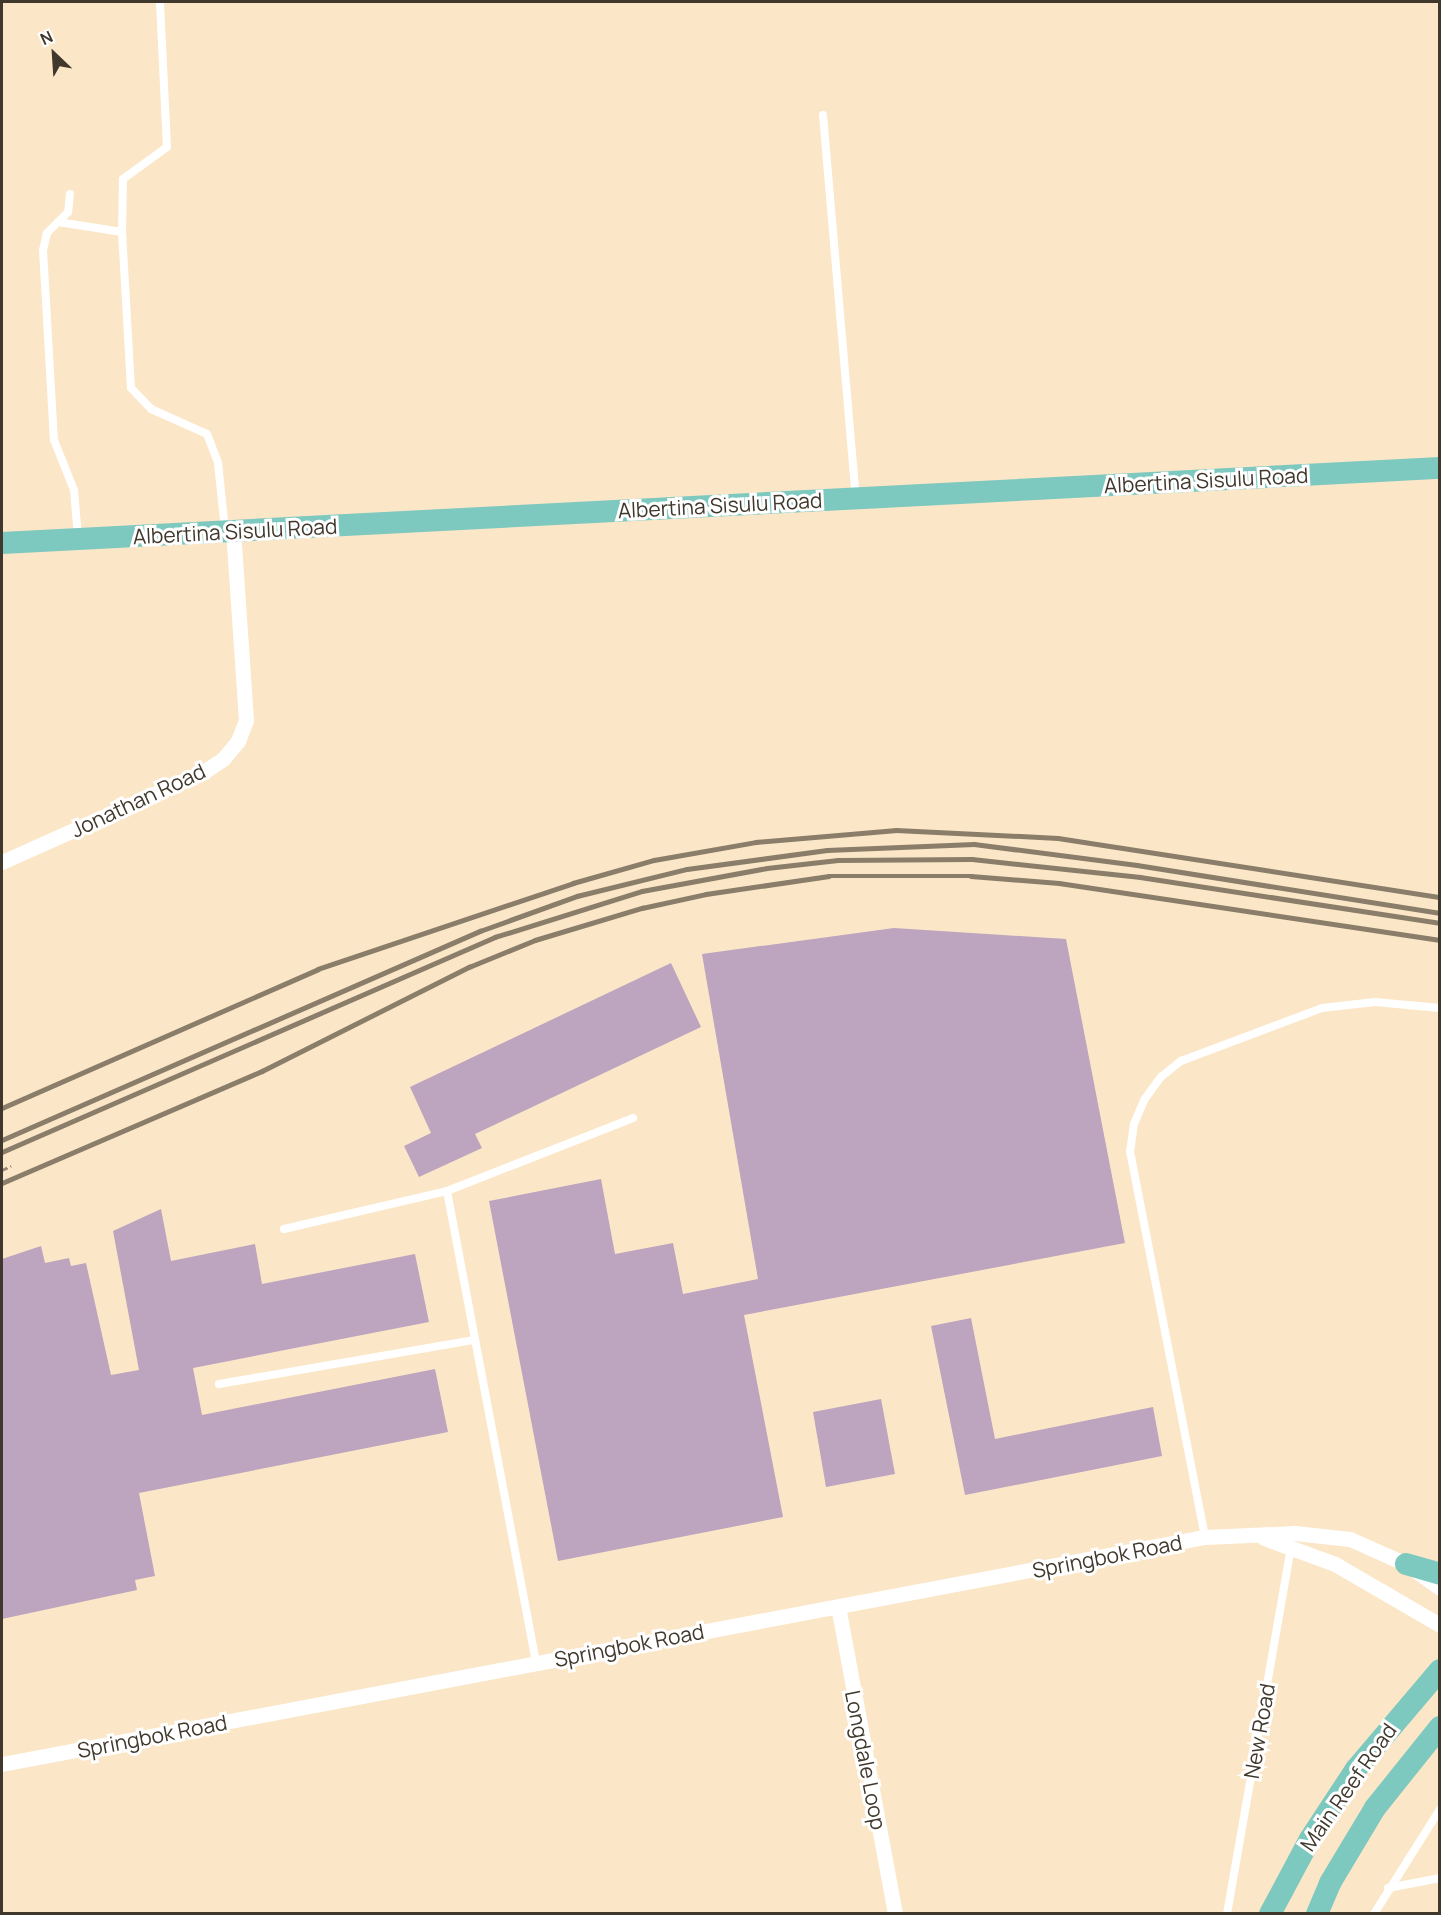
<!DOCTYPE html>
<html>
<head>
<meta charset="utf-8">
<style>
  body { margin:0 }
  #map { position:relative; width:1441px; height:1915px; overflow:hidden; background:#fbe7c7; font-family:Manrope,sans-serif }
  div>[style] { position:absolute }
  .building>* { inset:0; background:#bda4bf }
  .path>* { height:3px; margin-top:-1.5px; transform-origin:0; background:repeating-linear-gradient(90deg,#978a74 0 6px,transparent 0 9px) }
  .lane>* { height:8px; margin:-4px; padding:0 4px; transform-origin:4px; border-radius:4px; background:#fff }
  .street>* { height:15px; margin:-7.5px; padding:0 7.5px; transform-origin:7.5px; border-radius:7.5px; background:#fff }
  .primary>* { height:22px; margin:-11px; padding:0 11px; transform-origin:11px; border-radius:11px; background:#7dc8bf }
  .rail>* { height:4.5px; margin:-2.25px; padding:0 2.25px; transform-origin:2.25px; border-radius:2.25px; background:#8a7d69 }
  span { translate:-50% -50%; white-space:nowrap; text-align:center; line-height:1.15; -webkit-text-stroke:6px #fff; paint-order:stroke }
  .street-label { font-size:21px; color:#40382c }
  .frame { position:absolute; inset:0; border:3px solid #40382c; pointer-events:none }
  .north { position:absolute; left:24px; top:24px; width:60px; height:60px; -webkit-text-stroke:4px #fff; paint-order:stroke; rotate:335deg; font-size:16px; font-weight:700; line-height:24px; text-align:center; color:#40382c }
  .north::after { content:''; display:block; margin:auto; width:21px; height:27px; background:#40382c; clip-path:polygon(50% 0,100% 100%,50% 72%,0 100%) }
</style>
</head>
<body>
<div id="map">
  <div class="building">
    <i style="clip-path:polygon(894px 928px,1066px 939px,1125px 1243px,744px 1315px,783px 1517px,558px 1561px,489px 1201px,601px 1179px,615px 1254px,673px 1243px,683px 1294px,758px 1279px,702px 954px)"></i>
    <i style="clip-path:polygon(671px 963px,701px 1027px,475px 1134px,482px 1148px,419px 1177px,404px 1146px,431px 1133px,410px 1087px)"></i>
    <i style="clip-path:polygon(161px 1209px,171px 1261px,255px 1244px,262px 1284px,415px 1254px,429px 1322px,193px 1368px,202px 1415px,435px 1369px,448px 1432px,139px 1493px,155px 1576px,135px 1580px,137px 1590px,2px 1619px,2px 1259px,41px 1246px,45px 1263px,69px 1258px,71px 1266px,86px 1263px,111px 1375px,139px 1370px,113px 1231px)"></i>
    <i style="clip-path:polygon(971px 1318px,995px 1439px,1153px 1407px,1162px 1456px,965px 1495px,931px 1326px)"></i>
    <i style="clip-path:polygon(881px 1399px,895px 1474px,826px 1487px,813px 1412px)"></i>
  </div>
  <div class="path">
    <i style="left:2px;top:1170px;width:10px;rotate:-24deg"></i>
  </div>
  <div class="lane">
    <i style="left:823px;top:115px;width:383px;rotate:85.1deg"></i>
    <i style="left:70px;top:194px;width:18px;rotate:96deg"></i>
    <i style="left:68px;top:212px;width:30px;rotate:135deg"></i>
    <i style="left:47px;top:233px;width:17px;rotate:103deg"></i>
    <i style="left:43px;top:250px;width:190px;rotate:86.7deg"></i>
    <i style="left:54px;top:440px;width:54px;rotate:68.2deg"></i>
    <i style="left:74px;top:490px;width:48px;rotate:85.2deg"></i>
    <i style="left:58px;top:222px;width:65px;rotate:8.9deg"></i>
    <i style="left:122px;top:232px;width:156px;rotate:86.7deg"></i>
    <i style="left:131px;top:388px;width:29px;rotate:46deg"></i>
    <i style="left:151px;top:409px;width:61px;rotate:24.1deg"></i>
    <i style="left:207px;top:434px;width:31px;rotate:69deg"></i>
    <i style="left:218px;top:463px;width:67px;rotate:84deg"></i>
    <i style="left:122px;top:232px;width:53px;rotate:-88.9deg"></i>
    <i style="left:123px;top:179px;width:54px;rotate:-36deg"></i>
    <i style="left:167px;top:147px;width:145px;rotate:-92.8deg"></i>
    <i style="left:447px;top:1191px;width:480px;rotate:79.3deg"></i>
    <i style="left:284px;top:1229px;width:167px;rotate:-13.1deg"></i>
    <i style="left:447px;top:1191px;width:200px;rotate:-21.4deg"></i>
    <i style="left:219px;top:1384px;width:259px;rotate:-9.8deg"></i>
    <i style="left:1205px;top:1537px;width:392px;rotate:-101deg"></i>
    <i style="left:1130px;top:1152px;width:28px;rotate:-82deg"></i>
    <i style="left:1134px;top:1124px;width:26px;rotate:-67deg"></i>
    <i style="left:1144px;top:1100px;width:29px;rotate:-54deg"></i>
    <i style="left:1161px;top:1077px;width:26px;rotate:-39deg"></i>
    <i style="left:1181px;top:1061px;width:151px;rotate:-20.6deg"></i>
    <i style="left:1322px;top:1008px;width:53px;rotate:-6.5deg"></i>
    <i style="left:1375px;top:1002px;width:65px;rotate:5.3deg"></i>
    <i style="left:1388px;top:1888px;width:53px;rotate:-10.9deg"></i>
    <i style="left:1227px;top:1914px;width:372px;rotate:-80.1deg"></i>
    <i style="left:1374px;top:1914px;width:124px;rotate:-57.8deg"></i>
  </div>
  <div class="street">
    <i style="left:2px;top:862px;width:222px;rotate:-24.1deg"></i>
    <i style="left:205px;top:771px;width:22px;rotate:-34deg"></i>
    <i style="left:223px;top:759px;width:23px;rotate:-50deg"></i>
    <i style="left:238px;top:741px;width:22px;rotate:-69deg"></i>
    <i style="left:246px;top:720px;width:189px;rotate:-93.9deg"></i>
    <i style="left:1264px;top:1538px;width:76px;rotate:20.1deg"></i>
    <i style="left:1335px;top:1564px;width:121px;rotate:30.2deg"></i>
    <i style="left:838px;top:1606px;width:313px;rotate:79.5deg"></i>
    <i style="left:2px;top:1764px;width:1224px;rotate:-10.69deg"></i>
    <i style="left:1205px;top:1537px;width:90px;rotate:-2.5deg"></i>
    <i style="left:1295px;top:1533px;width:55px;rotate:6.2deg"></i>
    <i style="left:1350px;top:1539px;width:61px;rotate:24.1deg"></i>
    <i style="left:1406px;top:1564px;width:42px;rotate:35.2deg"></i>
  </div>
  <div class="primary">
    <i style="left:2px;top:543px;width:1440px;rotate:-2.99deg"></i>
    <i style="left:1406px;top:1564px;width:35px;rotate:16deg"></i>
    <i style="left:1270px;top:1914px;width:85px;rotate:-61.9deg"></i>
    <i style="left:1310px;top:1839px;width:84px;rotate:-56.7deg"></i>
    <i style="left:1356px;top:1769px;width:130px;rotate:-49.7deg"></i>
    <i style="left:1317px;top:1914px;width:34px;rotate:-67deg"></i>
    <i style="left:1330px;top:1883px;width:87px;rotate:-59deg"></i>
    <i style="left:1375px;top:1808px;width:104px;rotate:-51.3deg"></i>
  </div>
  <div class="rail">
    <i style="left:2px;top:1108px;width:345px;rotate:-23.7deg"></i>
    <i style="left:318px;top:969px;width:269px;rotate:-18.6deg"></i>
    <i style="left:573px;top:883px;width:84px;rotate:-15.9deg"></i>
    <i style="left:654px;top:860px;width:104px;rotate:-10deg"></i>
    <i style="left:756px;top:842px;width:141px;rotate:-4.9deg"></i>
    <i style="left:896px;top:830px;width:162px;rotate:2.8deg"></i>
    <i style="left:1058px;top:838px;width:387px;rotate:8.8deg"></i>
    <i style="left:2px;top:1140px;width:522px;rotate:-23.62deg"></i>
    <i style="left:480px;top:931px;width:103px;rotate:-19.8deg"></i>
    <i style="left:577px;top:896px;width:113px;rotate:-13.8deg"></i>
    <i style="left:687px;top:869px;width:141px;rotate:-7.7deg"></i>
    <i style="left:827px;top:850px;width:147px;rotate:-2.3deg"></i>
    <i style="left:974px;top:844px;width:164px;rotate:7.3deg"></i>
    <i style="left:1137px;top:865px;width:307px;rotate:9deg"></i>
    <i style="left:2px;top:1152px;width:538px;rotate:-23.56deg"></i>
    <i style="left:495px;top:937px;width:154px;rotate:-17.4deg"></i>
    <i style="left:642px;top:891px;width:127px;rotate:-10.4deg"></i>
    <i style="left:767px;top:868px;width:71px;rotate:-6.4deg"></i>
    <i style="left:838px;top:860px;width:134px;rotate:-0.4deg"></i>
    <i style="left:972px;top:859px;width:169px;rotate:6.1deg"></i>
    <i style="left:1140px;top:877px;width:304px;rotate:8.7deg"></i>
    <i style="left:2px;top:1183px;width:283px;rotate:-23.3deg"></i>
    <i style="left:262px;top:1071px;width:232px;rotate:-26.7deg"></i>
    <i style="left:469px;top:967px;width:71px;rotate:-22.2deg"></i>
    <i style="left:535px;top:940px;width:112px;rotate:-16.7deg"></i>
    <i style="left:642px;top:908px;width:66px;rotate:-12.3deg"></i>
    <i style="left:706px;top:894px;width:124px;rotate:-8.3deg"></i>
    <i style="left:829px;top:876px;width:142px"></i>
    <i style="left:971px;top:876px;width:88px;rotate:4.5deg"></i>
    <i style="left:1059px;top:883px;width:385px;rotate:8.5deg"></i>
  </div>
  <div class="street-label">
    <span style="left:1206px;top:480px;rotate:-3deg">Albertina Sisulu Road</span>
    <span style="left:720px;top:505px;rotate:-3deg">Albertina Sisulu Road</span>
    <span style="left:235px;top:531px;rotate:-3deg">Albertina Sisulu Road</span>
    <span style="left:138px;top:800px;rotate:-25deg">Jonathan Road</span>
    <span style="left:1107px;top:1556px;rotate:-11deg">Springbok Road</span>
    <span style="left:629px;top:1645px;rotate:-11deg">Springbok Road</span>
    <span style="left:1259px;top:1731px;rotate:-80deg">New Road</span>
    <span style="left:152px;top:1736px;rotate:-11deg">Springbok Road</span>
    <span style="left:866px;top:1760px;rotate:79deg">Longdale Loop</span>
    <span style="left:1348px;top:1787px;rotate:-55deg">Main Reef Road</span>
  </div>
  <div class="frame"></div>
  <div class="north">N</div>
</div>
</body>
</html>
